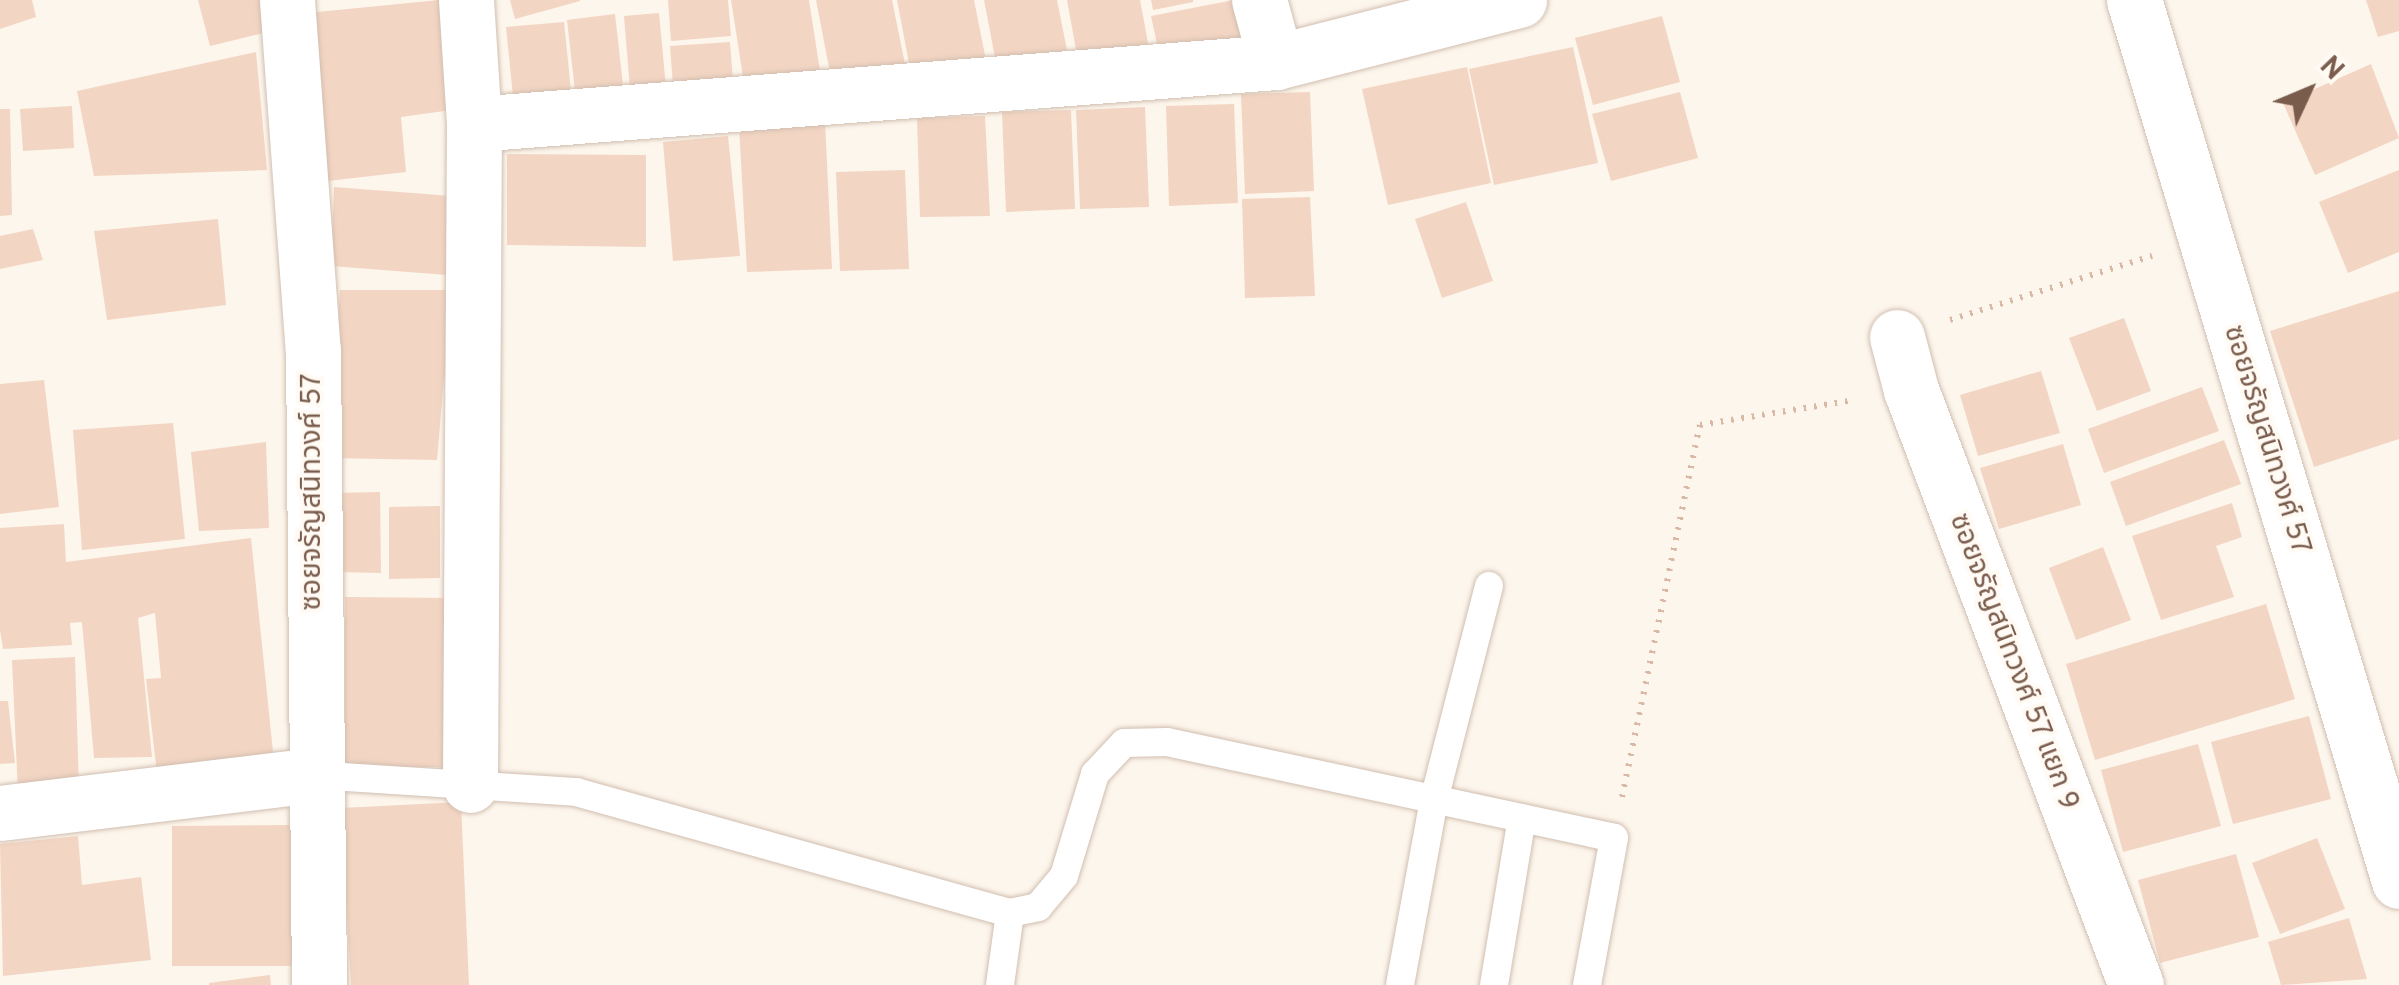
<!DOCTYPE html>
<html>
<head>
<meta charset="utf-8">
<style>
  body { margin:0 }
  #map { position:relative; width:2399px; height:985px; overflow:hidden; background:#fdf6ec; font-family:Overpass,"Noto Sans Thai",sans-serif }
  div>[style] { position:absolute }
  .building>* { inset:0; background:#f3d5c3 }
  .path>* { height:6px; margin-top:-3px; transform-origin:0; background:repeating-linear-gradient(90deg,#d9b8a5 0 2.5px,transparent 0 10.5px) }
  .roads { filter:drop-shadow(0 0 2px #d1beb0) drop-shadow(0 0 2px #d1beb0) }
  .lane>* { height:28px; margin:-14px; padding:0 14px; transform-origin:14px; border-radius:14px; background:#fff }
  .street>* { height:55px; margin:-27.5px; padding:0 27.5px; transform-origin:27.5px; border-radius:27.5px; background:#fff }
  span { translate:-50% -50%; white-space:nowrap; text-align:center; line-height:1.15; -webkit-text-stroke:8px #fffaf3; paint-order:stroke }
  .street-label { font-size:28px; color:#7a5c4d }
  .north { position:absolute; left:2259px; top:40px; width:100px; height:100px; -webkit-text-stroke:8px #fffaf3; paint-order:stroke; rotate:46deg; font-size:28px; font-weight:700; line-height:40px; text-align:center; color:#7a5c4d }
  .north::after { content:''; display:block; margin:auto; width:35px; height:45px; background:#7a5c4d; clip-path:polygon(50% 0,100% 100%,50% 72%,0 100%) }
</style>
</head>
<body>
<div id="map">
  <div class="building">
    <i style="clip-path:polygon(0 0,32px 0,36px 17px,0 29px)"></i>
    <i style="clip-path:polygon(198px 0,276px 0,283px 28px,210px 46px)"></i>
    <i style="clip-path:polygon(439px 0,466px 108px,401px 117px,406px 172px,328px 181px,307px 13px)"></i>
    <i style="clip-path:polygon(510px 0,580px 0,580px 1px,515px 19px)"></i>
    <i style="clip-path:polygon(668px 0,728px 0,731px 36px,671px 41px)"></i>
    <i style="clip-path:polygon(731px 0,809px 0,822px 84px,746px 96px)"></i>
    <i style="clip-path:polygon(816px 0,892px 0,907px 74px,833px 88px)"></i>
    <i style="clip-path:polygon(897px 0,974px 0,986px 60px,911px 74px)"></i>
    <i style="clip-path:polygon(984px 0,1057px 0,1068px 55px,997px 68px)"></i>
    <i style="clip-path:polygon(1067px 0,1140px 0,1149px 48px,1078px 61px)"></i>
    <i style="clip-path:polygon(1151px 0,1193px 0,1193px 2px,1153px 10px)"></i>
    <i style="clip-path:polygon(1234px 0,1244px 45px,1161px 62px,1151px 16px)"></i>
    <i style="clip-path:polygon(2366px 0,2399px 0,2399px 31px,2378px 37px)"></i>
    <i style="clip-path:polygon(659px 13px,667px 98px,631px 101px,624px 16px)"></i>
    <i style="clip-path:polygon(615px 14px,625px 103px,577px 109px,567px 20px)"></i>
    <i style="clip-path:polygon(1662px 16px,1680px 82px,1593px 105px,1575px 38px)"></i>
    <i style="clip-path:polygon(564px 22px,572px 100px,514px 106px,506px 27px)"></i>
    <i style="clip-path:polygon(730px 42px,734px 94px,674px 99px,670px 46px)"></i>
    <i style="clip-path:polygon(1573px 47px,1598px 163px,1494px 185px,1469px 69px)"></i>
    <i style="clip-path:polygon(256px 52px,267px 170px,94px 176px,77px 91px)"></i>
    <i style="clip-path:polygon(2371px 64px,2399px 138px,2315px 175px,2283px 103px)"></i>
    <i style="clip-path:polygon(1467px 67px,1491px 183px,1388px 205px,1362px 89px)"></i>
    <i style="clip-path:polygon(1310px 92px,1314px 191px,1245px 194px,1241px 94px)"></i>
    <i style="clip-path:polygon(1680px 92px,1698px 158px,1611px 181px,1592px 114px)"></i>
    <i style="clip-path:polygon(1234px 104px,1238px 203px,1169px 206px,1166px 106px)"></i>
    <i style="clip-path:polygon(72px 106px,74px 148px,23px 151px,20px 109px)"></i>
    <i style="clip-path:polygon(1145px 107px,1149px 207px,1080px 209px,1076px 110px)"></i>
    <i style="clip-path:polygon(0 109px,10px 109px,12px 215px,0 216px)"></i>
    <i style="clip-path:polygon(1071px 110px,1075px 209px,1006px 212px,1002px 112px)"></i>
    <i style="clip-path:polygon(985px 116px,990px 216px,920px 217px,917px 118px)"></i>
    <i style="clip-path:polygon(825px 121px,832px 269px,747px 272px,739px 125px)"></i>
    <i style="clip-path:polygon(728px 136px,740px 256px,673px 261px,663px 142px)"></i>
    <i style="clip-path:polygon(507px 154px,646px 155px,646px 247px,507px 245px)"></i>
    <i style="clip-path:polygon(905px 170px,909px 269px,840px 271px,836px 172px)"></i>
    <i style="clip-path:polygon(2399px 170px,2399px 252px,2348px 273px,2319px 202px)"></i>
    <i style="clip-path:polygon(334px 187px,465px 197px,460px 276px,331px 266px)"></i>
    <i style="clip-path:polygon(1310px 197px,1315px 296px,1245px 298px,1242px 199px)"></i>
    <i style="clip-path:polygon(1466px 202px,1493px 281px,1442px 298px,1415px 219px)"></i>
    <i style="clip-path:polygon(218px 219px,226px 305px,107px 320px,94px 231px)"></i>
    <i style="clip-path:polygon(33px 229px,43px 260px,0 269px,0 236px)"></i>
    <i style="clip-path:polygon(340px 290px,460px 290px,458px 378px,444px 378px,437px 460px,328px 458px)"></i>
    <i style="clip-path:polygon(2399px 291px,2399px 439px,2314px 467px,2270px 331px)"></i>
    <i style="clip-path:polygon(2124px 318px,2151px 391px,2097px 411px,2069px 338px)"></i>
    <i style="clip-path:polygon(2041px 371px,2060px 433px,1978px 456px,1960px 395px)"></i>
    <i style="clip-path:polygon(44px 380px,59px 507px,0 514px,0 384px)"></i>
    <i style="clip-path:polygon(2202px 387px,2219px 431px,2104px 473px,2088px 429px)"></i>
    <i style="clip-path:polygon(173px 423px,185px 539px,82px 550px,73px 430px)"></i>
    <i style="clip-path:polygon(2224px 440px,2241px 484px,2126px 526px,2110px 482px)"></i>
    <i style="clip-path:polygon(266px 442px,269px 528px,199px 531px,191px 452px)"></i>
    <i style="clip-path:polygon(2063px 444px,2081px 505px,1999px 529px,1980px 468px)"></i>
    <i style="clip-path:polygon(380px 492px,381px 573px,337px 572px,336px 493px)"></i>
    <i style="clip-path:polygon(2232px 503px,2242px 537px,2216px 546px,2234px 597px,2161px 620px,2132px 536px)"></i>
    <i style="clip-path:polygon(440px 506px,440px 578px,389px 579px,389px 507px)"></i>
    <i style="clip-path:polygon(64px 524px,66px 562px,251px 538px,275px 771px,158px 782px,146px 679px,161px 678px,155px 613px,138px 618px,152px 757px,94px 758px,82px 622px,70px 623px,72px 645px,3px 649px,0 630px,0 528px)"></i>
    <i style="clip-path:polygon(2103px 547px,2131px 620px,2076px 640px,2049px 568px)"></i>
    <i style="clip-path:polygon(345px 597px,452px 598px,453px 767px,345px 767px)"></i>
    <i style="clip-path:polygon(2266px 604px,2295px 699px,2095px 760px,2066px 664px)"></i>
    <i style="clip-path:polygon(75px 657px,79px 790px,18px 794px,12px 660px)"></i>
    <i style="clip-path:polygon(0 701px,8px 701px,15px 763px,0 764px)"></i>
    <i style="clip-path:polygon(2309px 716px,2331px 799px,2233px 824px,2211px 742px)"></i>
    <i style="clip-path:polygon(2198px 744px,2221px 826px,2123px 852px,2101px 770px)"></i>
    <i style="clip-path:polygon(461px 802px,469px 985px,351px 985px,341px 808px)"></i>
    <i style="clip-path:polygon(298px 825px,299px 966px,172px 966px,172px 826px)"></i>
    <i style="clip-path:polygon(78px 836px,82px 885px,141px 877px,151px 960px,3px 976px,0 844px)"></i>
    <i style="clip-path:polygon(2317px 838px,2345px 909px,2280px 934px,2252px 863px)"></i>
    <i style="clip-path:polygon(2236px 854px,2259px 937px,2160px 963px,2138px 880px)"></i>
    <i style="clip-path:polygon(2349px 918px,2367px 979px,2281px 985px,2268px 942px)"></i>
    <i style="clip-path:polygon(270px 975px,271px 985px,209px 985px,209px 983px)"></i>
  </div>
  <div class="path">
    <i style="left:1950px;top:320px;width:212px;rotate:-17.6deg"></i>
    <i style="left:1622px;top:797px;width:380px;rotate:-78.2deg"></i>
    <i style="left:1700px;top:425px;width:157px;rotate:-9.2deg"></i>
  </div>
  <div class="roads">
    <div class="lane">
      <i style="left:314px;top:775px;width:263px;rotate:3.7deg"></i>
      <i style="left:576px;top:792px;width:451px;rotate:15.6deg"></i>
      <i style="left:1010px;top:913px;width:29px;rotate:-12deg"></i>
      <i style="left:1038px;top:907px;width:40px;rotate:-50deg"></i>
      <i style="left:1064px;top:876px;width:107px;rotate:-73.1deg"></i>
      <i style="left:1095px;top:774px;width:42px;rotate:-46.9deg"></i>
      <i style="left:1124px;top:743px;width:43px;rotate:-1.3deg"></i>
      <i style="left:1167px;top:742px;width:457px;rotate:12.1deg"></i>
      <i style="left:1614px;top:838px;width:149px;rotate:100.4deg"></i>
      <i style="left:1000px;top:985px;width:73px;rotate:-82.1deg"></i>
      <i style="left:1400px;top:985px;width:188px;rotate:-79.6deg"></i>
      <i style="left:1434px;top:800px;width:221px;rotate:-75.6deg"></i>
      <i style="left:1494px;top:985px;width:169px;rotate:-80.5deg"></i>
    </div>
    <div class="street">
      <i style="left:287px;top:0;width:351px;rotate:85.8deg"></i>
      <i style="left:313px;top:350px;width:635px;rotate:89.46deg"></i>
      <i style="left:466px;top:0;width:124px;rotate:86.3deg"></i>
      <i style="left:474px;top:124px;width:661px;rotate:90.35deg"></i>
      <i style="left:2134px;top:0;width:920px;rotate:73.26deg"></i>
      <i style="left:1276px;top:62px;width:251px;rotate:-14.3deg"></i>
      <i style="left:474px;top:124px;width:804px;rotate:-4.42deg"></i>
      <i style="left:1276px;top:62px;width:64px;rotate:-105.3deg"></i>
      <i style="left:1897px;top:337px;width:55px;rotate:75.2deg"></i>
      <i style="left:1911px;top:390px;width:636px;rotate:69.29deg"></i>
      <i style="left:0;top:813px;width:316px;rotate:-6.9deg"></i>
    </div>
  </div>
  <div class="street-label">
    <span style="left:2266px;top:440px;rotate:73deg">ซอยจรัญสนิทวงศ์ 57</span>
    <span style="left:313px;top:492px;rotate:-90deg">ซอยจรัญสนิทวงศ์ 57</span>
    <span style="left:2013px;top:662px;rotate:69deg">ซอยจรัญสนิทวงศ์ 57 แยก 9</span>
  </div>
  <div class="north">N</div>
</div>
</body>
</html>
